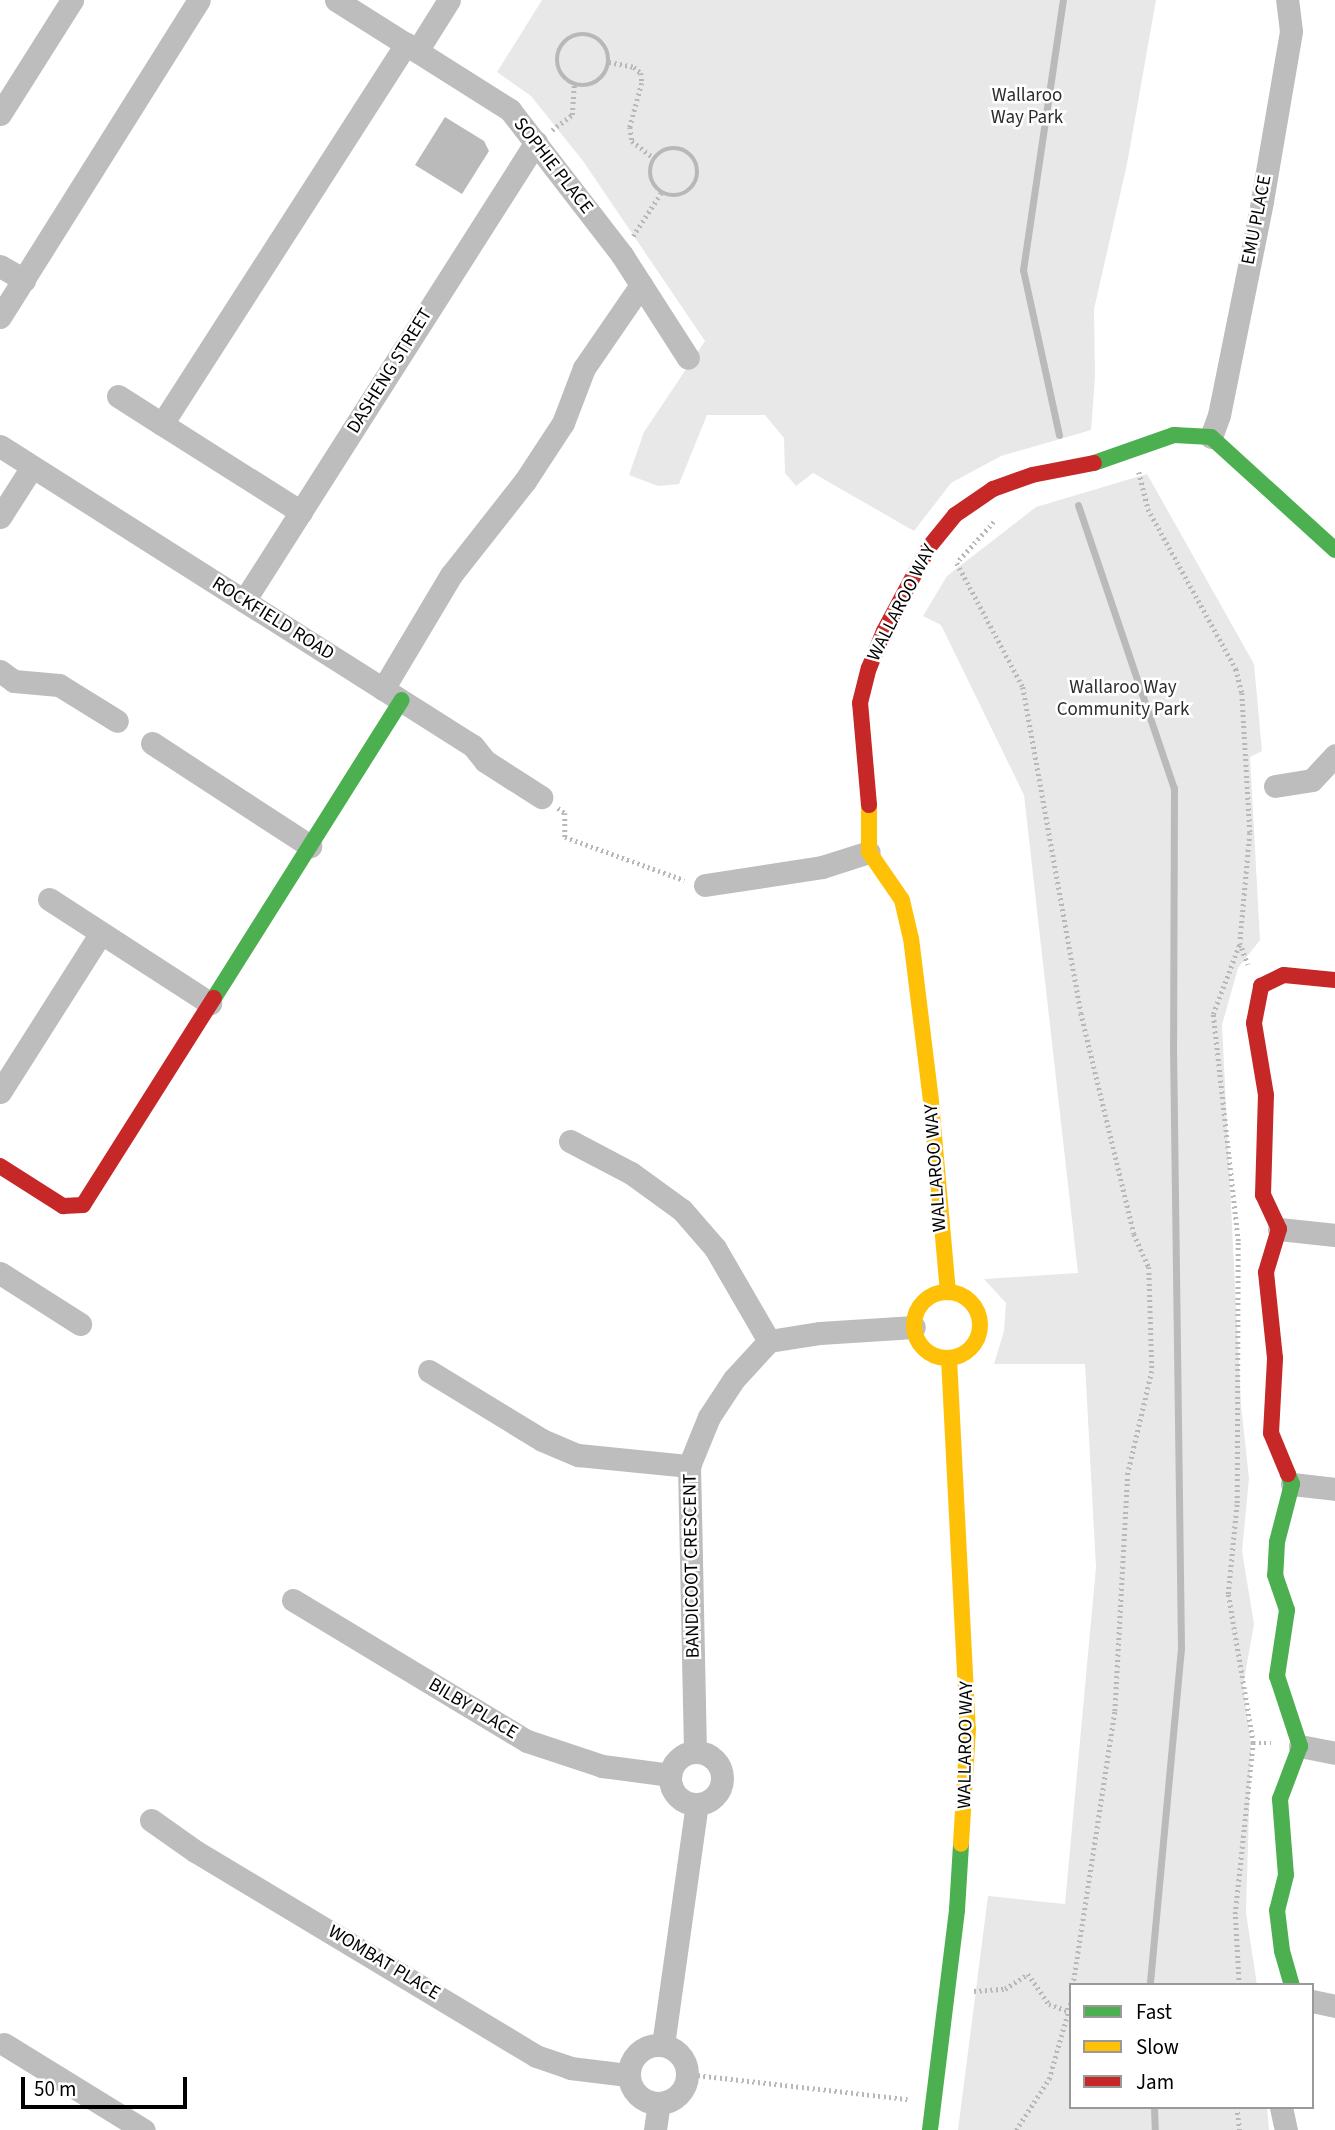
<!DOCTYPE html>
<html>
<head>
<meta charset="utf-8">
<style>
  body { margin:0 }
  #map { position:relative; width:1335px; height:2130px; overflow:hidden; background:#fff; font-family:"Source Sans 3",sans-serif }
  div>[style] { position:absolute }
  .green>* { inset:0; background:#e8e8e8 }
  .water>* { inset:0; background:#bababa }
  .stream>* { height:7px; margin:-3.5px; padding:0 3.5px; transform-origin:3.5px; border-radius:3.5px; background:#bababa }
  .path>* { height:4.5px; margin-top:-2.25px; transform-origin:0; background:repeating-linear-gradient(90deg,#b8b8b8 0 2px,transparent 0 5.5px) }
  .path>.ring { margin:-2.25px; padding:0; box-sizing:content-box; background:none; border:4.5px solid #b8b8b8; border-radius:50% }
  .street>* { height:23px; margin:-11.5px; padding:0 11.5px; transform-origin:11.5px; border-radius:11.5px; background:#bdbdbd }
  .street>.ring { margin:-11.5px; padding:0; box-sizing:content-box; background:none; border:23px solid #bdbdbd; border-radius:50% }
  .fast>* { height:16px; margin:-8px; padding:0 8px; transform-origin:8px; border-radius:8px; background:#4caf50 }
  .slow>* { height:16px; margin:-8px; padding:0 8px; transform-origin:8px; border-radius:8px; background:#ffc107 }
  .slow>.ring { margin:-8px; padding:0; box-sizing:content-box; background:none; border:16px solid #ffc107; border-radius:50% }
  .jam>* { height:16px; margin:-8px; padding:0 8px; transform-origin:8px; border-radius:8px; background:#c62828 }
  span { translate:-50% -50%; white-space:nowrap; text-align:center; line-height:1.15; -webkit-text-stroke:5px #fff; paint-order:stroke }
  .park-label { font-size:19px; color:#2d2d2d }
  .street-label { font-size:19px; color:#000 }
  .legend { position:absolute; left:1069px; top:1983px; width:245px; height:126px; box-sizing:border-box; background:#fff; border:2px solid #999; margin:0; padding:9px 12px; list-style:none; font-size:21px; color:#000 }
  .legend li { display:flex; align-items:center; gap:14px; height:35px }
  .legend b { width:35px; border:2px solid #999 }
  .scale { position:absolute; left:21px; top:2077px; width:166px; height:32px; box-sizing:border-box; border:4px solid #000; border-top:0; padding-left:9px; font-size:21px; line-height:24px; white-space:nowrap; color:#000; -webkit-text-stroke:5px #fff; paint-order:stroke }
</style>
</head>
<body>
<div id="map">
  <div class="green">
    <i style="clip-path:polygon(542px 0,1156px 0,1127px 164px,1094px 309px,1095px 377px,1091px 430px,1001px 456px,951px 483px,914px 531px,813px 473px,796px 486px,785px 473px,784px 438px,765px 415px,707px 415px,679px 484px,658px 486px,629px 475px,644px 432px,705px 341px,583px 161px,531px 96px,497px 72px)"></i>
    <i style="clip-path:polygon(1147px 474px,1254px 664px,1262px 751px,1250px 757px,1260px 940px,1238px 968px,1222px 1025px,1241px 1405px,1249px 1478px,1242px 1551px,1254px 1624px,1243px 1686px,1251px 1744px,1246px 1913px,1257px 1985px,1071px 1985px,1071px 2107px,1267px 2107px,1269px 2130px,958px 2130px,988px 1896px,1065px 1904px,1096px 1567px,1085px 1364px,994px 1364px,1004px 1331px,1006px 1303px,984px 1279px,1078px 1273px,1024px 795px,941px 625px,923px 616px,947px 576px,1036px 507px)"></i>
  </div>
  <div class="water">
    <i style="clip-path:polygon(445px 117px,484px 141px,489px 151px,462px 194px,415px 165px)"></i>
  </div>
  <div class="stream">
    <i style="left:1059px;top:435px;width:169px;rotate:-102.3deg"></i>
    <i style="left:1023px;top:270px;width:273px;rotate:-81.6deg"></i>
    <i style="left:1078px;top:505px;width:299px;rotate:71.3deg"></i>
    <i style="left:1174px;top:788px;width:257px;rotate:90.2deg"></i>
    <i style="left:1173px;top:1045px;width:603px;rotate:89.24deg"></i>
    <i style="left:1181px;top:1648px;width:338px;rotate:95.3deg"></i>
    <i style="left:1154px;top:2107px;width:23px;rotate:88deg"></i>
  </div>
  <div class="path">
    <i class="ring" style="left:557px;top:34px;width:47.5px;height:47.5px"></i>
    <i style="left:609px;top:62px;width:25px;rotate:11deg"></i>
    <i style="left:634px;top:67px;width:9px;rotate:41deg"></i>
    <i style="left:641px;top:73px;width:10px;rotate:84deg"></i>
    <i style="left:642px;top:83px;width:46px;rotate:105.3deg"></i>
    <i style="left:630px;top:127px;width:14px;rotate:82deg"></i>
    <i style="left:632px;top:141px;width:28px;rotate:38deg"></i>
    <i style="left:552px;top:130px;width:25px;rotate:-37deg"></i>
    <i style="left:572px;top:115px;width:30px;rotate:-86deg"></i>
    <i class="ring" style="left:650px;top:148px;width:43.5px;height:43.5px"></i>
    <i style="left:633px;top:236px;width:51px;rotate:-56.9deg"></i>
    <i style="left:1139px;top:472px;width:38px;rotate:76deg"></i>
    <i style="left:1148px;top:509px;width:183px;rotate:61.2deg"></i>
    <i style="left:1236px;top:669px;width:25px;rotate:76deg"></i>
    <i style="left:1242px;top:693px;width:140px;rotate:86.7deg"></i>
    <i style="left:1250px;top:833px;width:110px;rotate:95.2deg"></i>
    <i style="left:1240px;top:943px;width:23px;rotate:70deg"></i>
    <i style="left:994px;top:522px;width:55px;rotate:132.1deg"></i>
    <i style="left:957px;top:563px;width:140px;rotate:62deg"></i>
    <i style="left:1023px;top:687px;width:331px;rotate:79.9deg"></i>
    <i style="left:1081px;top:1013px;width:227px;rotate:76.5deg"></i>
    <i style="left:1134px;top:1234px;width:36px;rotate:66deg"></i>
    <i style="left:1149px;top:1267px;width:104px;rotate:88.3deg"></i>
    <i style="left:1152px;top:1371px;width:105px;rotate:103.2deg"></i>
    <i style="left:1128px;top:1473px;width:239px;rotate:93.1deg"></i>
    <i style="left:1115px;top:1712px;width:276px;rotate:98.7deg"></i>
    <i style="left:558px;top:808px;width:9px;rotate:36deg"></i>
    <i style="left:565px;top:813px;width:24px;rotate:90deg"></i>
    <i style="left:565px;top:837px;width:127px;rotate:19.9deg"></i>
    <i style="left:1253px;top:1743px;width:20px"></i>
    <i style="left:1239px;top:1985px;width:71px;rotate:-93.2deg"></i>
    <i style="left:1235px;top:1914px;width:172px;rotate:-84deg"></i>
    <i style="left:1253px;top:1743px;width:151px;rotate:-99.5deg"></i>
    <i style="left:1228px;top:1594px;width:91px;rotate:-84.4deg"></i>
    <i style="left:1237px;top:1503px;width:262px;rotate:-89.8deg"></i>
    <i style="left:1238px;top:1241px;width:228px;rotate:-96.3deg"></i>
    <i style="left:1213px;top:1014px;width:76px;rotate:-69.2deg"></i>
    <i style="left:974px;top:1991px;width:31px;rotate:-4deg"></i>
    <i style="left:1005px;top:1989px;width:27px;rotate:-33deg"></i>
    <i style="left:1028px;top:1974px;width:37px;rotate:55deg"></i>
    <i style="left:1049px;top:2004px;width:23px;rotate:20deg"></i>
    <i style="left:687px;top:2074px;width:222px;rotate:6.5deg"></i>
    <i style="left:1237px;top:2107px;width:23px;rotate:83deg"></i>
    <i style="left:1016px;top:2130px;width:61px;rotate:-57.1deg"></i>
    <i style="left:1049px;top:2079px;width:81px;rotate:-74.2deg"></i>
  </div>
  <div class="street">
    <i style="left:336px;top:0;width:206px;rotate:32.3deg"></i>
    <i style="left:510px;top:110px;width:183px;rotate:52.3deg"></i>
    <i style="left:622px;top:255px;width:122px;rotate:57.3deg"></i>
    <i style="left:417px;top:51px;width:60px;rotate:-57.9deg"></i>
    <i style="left:0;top:114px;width:135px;rotate:-57.7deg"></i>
    <i style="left:0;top:266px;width:28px;rotate:30deg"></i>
    <i style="left:0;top:317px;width:374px;rotate:-57.9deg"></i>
    <i style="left:118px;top:396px;width:52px;rotate:32.5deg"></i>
    <i style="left:1211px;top:437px;width:23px;rotate:-70deg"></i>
    <i style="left:1219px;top:415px;width:218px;rotate:-78.6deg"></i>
    <i style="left:1262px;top:201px;width:172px;rotate:-80.3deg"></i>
    <i style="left:1291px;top:31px;width:31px;rotate:-97deg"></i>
    <i style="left:0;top:446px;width:560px;rotate:32.38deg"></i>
    <i style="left:473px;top:746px;width:19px;rotate:51deg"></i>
    <i style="left:485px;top:761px;width:67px;rotate:32.7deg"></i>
    <i style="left:301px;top:512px;width:165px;rotate:-147.7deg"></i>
    <i style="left:162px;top:424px;width:452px;rotate:-57.3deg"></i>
    <i style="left:0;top:517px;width:59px;rotate:-57.4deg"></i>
    <i style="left:244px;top:601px;width:544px;rotate:-57.54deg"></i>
    <i style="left:0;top:671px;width:17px;rotate:36deg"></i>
    <i style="left:14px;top:681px;width:45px;rotate:5.1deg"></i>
    <i style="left:59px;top:685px;width:68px;rotate:31.8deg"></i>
    <i style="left:383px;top:689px;width:133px;rotate:-59.2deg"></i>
    <i style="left:451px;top:575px;width:120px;rotate:-51.8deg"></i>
    <i style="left:525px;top:481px;width:69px;rotate:-56.8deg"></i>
    <i style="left:563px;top:423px;width:59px;rotate:-69.1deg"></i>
    <i style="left:584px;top:368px;width:101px;rotate:-55.5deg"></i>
    <i style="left:152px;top:743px;width:189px;rotate:33.1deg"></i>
    <i style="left:1275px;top:786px;width:37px;rotate:-9deg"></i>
    <i style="left:1312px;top:780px;width:34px;rotate:-47deg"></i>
    <i style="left:705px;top:885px;width:118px;rotate:-8.7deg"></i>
    <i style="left:822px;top:867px;width:49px;rotate:-17.7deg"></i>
    <i style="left:49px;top:899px;width:192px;rotate:32.9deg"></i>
    <i style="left:0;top:1092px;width:188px;rotate:-57.6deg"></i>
    <i style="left:570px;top:1141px;width:69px;rotate:27.7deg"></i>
    <i style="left:631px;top:1173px;width:63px;rotate:36deg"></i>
    <i style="left:682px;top:1210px;width:50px;rotate:49deg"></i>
    <i style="left:715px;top:1248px;width:108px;rotate:59.9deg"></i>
    <i style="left:1279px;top:1229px;width:56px;rotate:6.1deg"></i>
    <i style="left:0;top:1273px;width:95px;rotate:32.5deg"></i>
    <i style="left:429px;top:1371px;width:132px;rotate:31.4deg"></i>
    <i style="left:542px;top:1440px;width:39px;rotate:23deg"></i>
    <i style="left:578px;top:1455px;width:112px;rotate:5.7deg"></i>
    <i style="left:1292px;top:1484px;width:43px;rotate:6.6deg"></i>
    <i style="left:293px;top:1600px;width:273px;rotate:31.1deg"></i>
    <i style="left:527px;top:1741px;width:79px;rotate:18.4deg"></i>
    <i style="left:602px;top:1766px;width:69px;rotate:7.5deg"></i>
    <i style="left:1300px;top:1746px;width:36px;rotate:11deg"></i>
    <i style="left:695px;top:1751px;width:285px;rotate:-91.2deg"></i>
    <i style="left:689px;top:1466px;width:53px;rotate:-67.8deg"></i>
    <i style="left:709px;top:1417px;width:45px;rotate:-56.7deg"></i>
    <i style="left:734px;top:1379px;width:52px;rotate:-47.4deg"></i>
    <i style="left:769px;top:1341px;width:52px;rotate:-8.9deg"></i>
    <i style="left:820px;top:1333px;width:94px;rotate:-3.7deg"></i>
    <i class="ring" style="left:670px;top:1752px;width:29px;height:29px"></i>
    <i style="left:151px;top:1820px;width:54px;rotate:35.2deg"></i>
    <i style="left:195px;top:1851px;width:398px;rotate:31deg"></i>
    <i style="left:536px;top:2056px;width:36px;rotate:19deg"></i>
    <i style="left:570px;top:2068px;width:58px;rotate:6.9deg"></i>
    <i style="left:1312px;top:2001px;width:24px;rotate:12deg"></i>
    <i style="left:4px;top:2044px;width:164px;rotate:31.6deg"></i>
    <i class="ring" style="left:629px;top:2045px;width:35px;height:35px"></i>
    <i style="left:663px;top:2045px;width:243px;rotate:-82deg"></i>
    <i style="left:1281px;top:2107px;width:24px;rotate:78deg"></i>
    <i style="left:655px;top:2130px;width:27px;rotate:-82deg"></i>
  </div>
  <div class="fast">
    <i style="left:1094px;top:463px;width:85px;rotate:-19.3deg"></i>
    <i style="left:1174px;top:435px;width:37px;rotate:3deg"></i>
    <i style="left:1211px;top:437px;width:168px;rotate:42.3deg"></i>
    <i style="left:214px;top:998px;width:352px;rotate:-57.8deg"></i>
    <i style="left:1288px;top:1474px;width:11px;rotate:68deg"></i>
    <i style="left:1292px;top:1484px;width:60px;rotate:104.5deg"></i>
    <i style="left:1277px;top:1542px;width:33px;rotate:93deg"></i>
    <i style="left:1275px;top:1575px;width:37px;rotate:71deg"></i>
    <i style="left:1287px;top:1610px;width:67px;rotate:98.6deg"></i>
    <i style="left:1277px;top:1676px;width:74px;rotate:71.8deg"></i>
    <i style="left:1300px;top:1746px;width:57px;rotate:110.7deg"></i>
    <i style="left:1280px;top:1799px;width:76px;rotate:85.5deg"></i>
    <i style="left:1286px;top:1875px;width:36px;rotate:104deg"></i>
    <i style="left:1277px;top:1910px;width:41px;rotate:83deg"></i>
    <i style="left:1282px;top:1951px;width:35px;rotate:74deg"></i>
    <i style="left:930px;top:2130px;width:222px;rotate:-83deg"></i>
    <i style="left:957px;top:1910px;width:66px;rotate:-86.5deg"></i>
  </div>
  <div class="slow">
    <i style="left:869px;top:805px;width:47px;rotate:90deg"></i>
    <i style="left:869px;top:852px;width:58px;rotate:55.5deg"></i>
    <i style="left:902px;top:900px;width:39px;rotate:77deg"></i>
    <i style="left:911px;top:938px;width:165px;rotate:83deg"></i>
    <i style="left:931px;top:1102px;width:191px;rotate:84.9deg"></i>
    <i class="ring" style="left:914px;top:1292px;width:50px;height:50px"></i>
    <i style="left:949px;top:1358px;width:371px;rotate:87.1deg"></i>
    <i style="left:968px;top:1729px;width:115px;rotate:93.5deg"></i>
  </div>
  <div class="jam">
    <i style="left:869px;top:805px;width:102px;rotate:-95deg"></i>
    <i style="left:860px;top:703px;width:36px;rotate:-76deg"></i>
    <i style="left:869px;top:668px;width:40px;rotate:-68deg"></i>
    <i style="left:884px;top:631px;width:95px;rotate:-61.8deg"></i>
    <i style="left:929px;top:547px;width:41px;rotate:-50.9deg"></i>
    <i style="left:955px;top:515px;width:46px;rotate:-34.4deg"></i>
    <i style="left:993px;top:489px;width:41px;rotate:-19.7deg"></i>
    <i style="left:1032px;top:475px;width:63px;rotate:-11deg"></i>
    <i style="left:0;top:1166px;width:75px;rotate:32.4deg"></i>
    <i style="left:63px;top:1206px;width:20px;rotate:-3deg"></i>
    <i style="left:83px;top:1205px;width:245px;rotate:-57.7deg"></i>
    <i style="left:1288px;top:1474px;width:44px;rotate:-112.5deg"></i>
    <i style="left:1271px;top:1433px;width:75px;rotate:-86.9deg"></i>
    <i style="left:1275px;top:1358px;width:86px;rotate:-96deg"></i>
    <i style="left:1266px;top:1272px;width:45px;rotate:-73.2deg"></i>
    <i style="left:1279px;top:1229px;width:38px;rotate:-115deg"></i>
    <i style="left:1263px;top:1195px;width:100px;rotate:-88.3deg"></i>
    <i style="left:1266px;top:1095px;width:73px;rotate:-99.5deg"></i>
    <i style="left:1254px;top:1023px;width:38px;rotate:-79deg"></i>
    <i style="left:1261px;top:986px;width:25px;rotate:-26deg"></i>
    <i style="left:1284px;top:975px;width:51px;rotate:5.6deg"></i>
  </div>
  <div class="park-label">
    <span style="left:1027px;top:107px">Wallaroo<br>Way Park</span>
    <span style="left:1123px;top:699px">Wallaroo Way<br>Community Park</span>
  </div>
  <div class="street-label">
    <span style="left:553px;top:166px;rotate:52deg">SOPHIE PLACE</span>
    <span style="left:1257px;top:220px;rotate:-79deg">EMU PLACE</span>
    <span style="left:390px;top:371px;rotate:-58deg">DASHENG STREET</span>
    <span style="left:902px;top:603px;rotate:-63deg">WALLAROO WAY</span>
    <span style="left:273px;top:619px;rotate:32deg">ROCKFIELD ROAD</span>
    <span style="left:936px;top:1168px;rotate:-94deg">WALLAROO WAY</span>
    <span style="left:692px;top:1566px;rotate:-91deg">BANDICOOT CRESCENT</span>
    <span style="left:473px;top:1709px;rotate:31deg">BILBY PLACE</span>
    <span style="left:966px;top:1745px;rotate:-89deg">WALLAROO WAY</span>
    <span style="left:384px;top:1963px;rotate:31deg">WOMBAT PLACE</span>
  </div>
  <ul class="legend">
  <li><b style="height:9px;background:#4caf50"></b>Fast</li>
  <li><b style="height:9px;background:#ffc107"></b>Slow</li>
  <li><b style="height:9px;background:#c62828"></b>Jam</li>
  </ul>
  <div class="scale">50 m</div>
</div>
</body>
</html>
